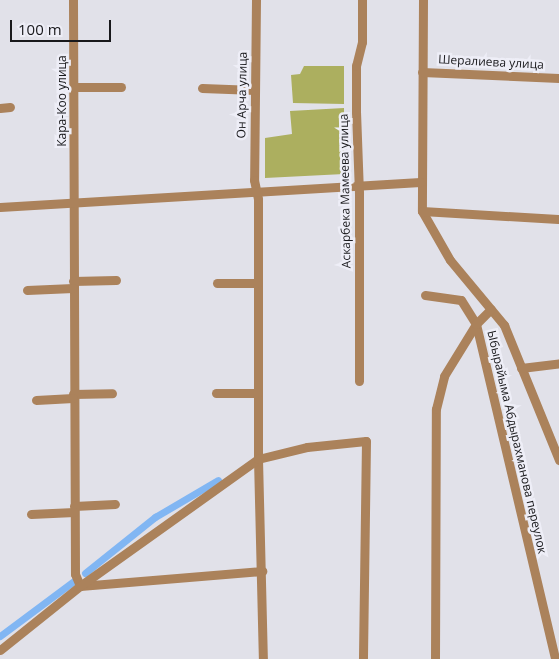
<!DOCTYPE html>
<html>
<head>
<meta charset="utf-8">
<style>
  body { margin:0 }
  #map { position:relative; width:559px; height:659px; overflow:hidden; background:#e1e1e9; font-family:"Open Sans",sans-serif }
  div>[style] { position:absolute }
  .forest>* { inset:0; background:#acaf5f }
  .canal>* { height:7px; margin:-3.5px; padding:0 3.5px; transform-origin:3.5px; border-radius:3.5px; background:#81b6f3 }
  .minor>* { height:9px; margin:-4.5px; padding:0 4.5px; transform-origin:4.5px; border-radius:4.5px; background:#ab825b }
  span { translate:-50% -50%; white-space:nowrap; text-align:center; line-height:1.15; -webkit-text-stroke:5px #eeeef7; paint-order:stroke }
  .street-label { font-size:12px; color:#18181b }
  .scale { position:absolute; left:10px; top:20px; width:101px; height:22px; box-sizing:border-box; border:2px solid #18181b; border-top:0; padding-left:6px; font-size:15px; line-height:18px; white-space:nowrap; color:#18181b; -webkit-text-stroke:4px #eeeef7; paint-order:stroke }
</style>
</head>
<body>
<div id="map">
  <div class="forest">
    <i style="clip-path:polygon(304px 66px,344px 66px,344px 104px,293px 103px,291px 75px,300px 74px)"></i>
    <i style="clip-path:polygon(344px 108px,344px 174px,265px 178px,265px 138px,292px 134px,290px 111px)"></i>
  </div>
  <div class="canal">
    <i style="left:85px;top:573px;width:90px;rotate:-38.7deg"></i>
    <i style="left:155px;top:517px;width:73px;rotate:-30.4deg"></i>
    <i style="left:0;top:636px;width:94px;rotate:-36.7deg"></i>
  </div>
  <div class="minor">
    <i style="left:73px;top:0;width:574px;rotate:89.8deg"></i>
    <i style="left:75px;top:574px;width:13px;rotate:67deg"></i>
    <i style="left:80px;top:586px;width:183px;rotate:-4.7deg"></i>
    <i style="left:256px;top:0;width:180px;rotate:90.6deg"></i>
    <i style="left:254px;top:180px;width:19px;rotate:78deg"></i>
    <i style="left:258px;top:199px;width:260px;rotate:90deg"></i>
    <i style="left:258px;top:459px;width:200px;rotate:88.6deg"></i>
    <i style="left:423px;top:0;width:211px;rotate:90.3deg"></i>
    <i style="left:422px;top:211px;width:56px;rotate:60.3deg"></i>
    <i style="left:450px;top:260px;width:85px;rotate:50.3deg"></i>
    <i style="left:504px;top:325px;width:146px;rotate:67.8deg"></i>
    <i style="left:422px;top:72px;width:137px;rotate:2.5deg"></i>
    <i style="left:75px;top:87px;width:46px"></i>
    <i style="left:202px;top:88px;width:53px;rotate:2.2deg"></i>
    <i style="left:0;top:108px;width:10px;rotate:-6deg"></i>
    <i style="left:0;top:207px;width:421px;rotate:-3.4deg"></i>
    <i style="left:422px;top:211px;width:136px;rotate:3.4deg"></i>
    <i style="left:73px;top:281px;width:43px;rotate:-1.3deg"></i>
    <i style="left:217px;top:283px;width:40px"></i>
    <i style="left:27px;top:290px;width:46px;rotate:-2.5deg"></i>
    <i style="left:425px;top:295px;width:36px;rotate:8deg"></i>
    <i style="left:461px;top:300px;width:28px;rotate:58deg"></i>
    <i style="left:476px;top:324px;width:344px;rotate:76.7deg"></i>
    <i style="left:521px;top:368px;width:38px;rotate:-7deg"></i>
    <i style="left:359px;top:381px;width:188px;rotate:-90deg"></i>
    <i style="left:359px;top:193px;width:81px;rotate:-92.1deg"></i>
    <i style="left:356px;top:112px;width:46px;rotate:-90deg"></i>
    <i style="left:356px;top:66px;width:25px;rotate:-76deg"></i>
    <i style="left:362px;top:42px;width:42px;rotate:-90deg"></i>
    <i style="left:216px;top:393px;width:41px"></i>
    <i style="left:73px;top:394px;width:39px;rotate:-1deg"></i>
    <i style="left:36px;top:400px;width:37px;rotate:-3deg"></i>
    <i style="left:74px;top:506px;width:41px;rotate:-2.8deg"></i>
    <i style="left:31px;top:514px;width:43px;rotate:-2.7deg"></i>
    <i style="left:0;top:650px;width:102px;rotate:-38.7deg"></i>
    <i style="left:80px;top:586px;width:219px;rotate:-35.5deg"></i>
    <i style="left:258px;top:459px;width:50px;rotate:-13.8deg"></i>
    <i style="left:307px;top:447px;width:59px;rotate:-5.8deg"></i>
    <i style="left:366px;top:441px;width:218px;rotate:90.8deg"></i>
    <i style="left:435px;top:659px;width:250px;rotate:-89.8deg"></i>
    <i style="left:436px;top:409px;width:34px;rotate:-76deg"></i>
    <i style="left:444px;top:376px;width:61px;rotate:-58.4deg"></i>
    <i style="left:476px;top:324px;width:21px;rotate:-45deg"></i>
  </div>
  <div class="street-label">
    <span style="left:491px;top:62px;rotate:3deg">Шералиева улица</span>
    <span style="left:242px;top:95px;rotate:-89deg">Он Арча улица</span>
    <span style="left:62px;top:101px;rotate:-90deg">Кара-Коо улица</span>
    <span style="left:345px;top:191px;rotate:-91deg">Аскарбека Мамеева улица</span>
    <span style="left:517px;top:442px;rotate:77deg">Ыбырайыма Абдырахманова переулок</span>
  </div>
  <div class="scale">100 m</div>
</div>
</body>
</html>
